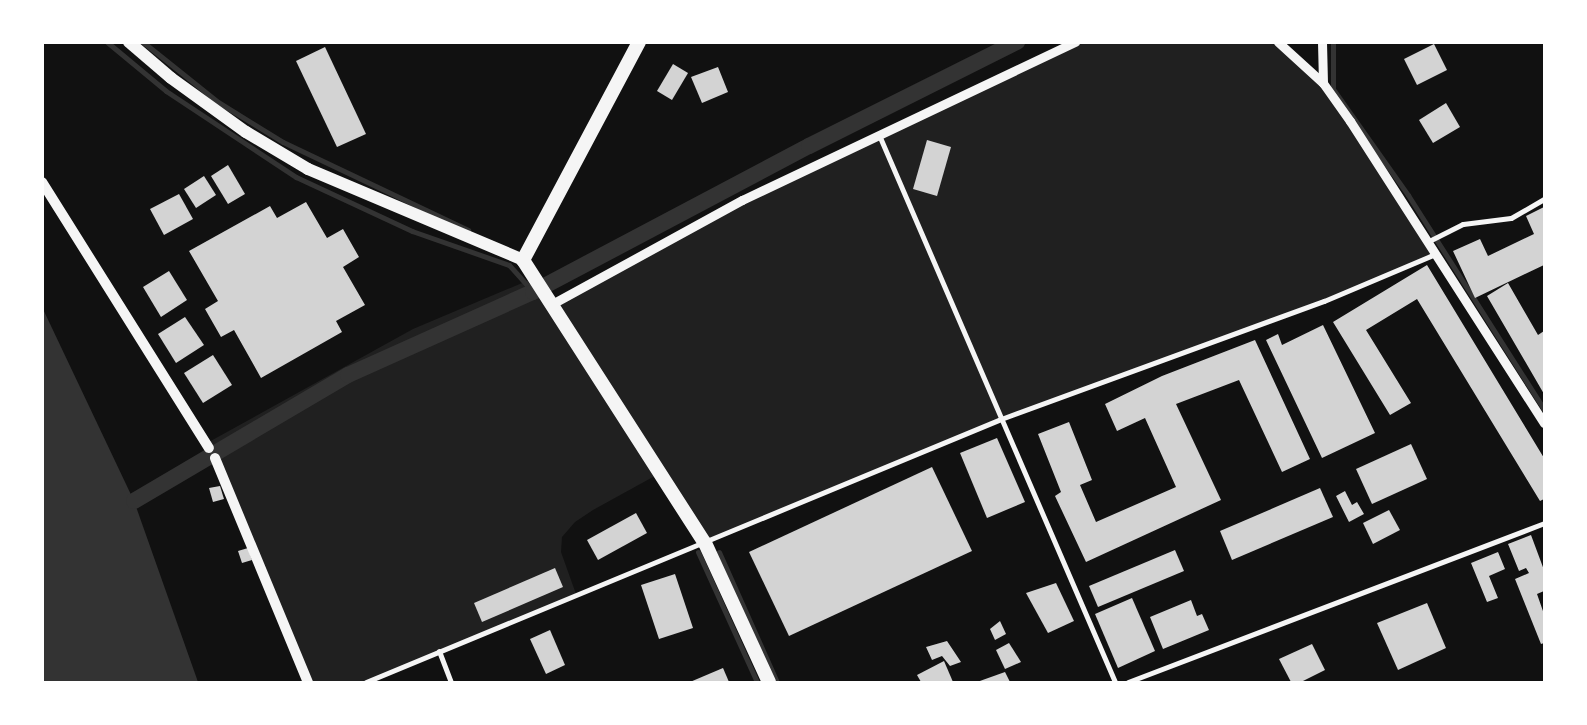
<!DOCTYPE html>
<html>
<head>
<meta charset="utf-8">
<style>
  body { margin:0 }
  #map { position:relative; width:1587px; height:725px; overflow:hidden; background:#111; font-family:Inter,sans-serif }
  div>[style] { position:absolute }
  .green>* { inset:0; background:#202020 }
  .water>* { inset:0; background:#333 }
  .stream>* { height:5px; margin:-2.5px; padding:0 2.5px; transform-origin:2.5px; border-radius:2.5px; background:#333 }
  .canal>* { height:16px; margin:-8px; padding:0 8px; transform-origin:8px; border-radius:8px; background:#333 }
  .building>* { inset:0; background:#d3d3d3 }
  .minor>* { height:5px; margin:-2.5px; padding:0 2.5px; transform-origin:2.5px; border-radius:2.5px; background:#f5f5f5 }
  .tertiary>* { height:9px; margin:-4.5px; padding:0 4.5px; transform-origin:4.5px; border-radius:4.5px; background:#f5f5f5 }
  .secondary>* { height:10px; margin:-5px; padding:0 5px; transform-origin:5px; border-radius:5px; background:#f5f5f5 }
  .primary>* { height:12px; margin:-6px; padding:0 6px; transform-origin:6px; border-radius:6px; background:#f5f5f5 }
  .trunk>* { height:14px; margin:-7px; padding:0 7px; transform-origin:7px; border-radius:7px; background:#f5f5f5 }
  span { translate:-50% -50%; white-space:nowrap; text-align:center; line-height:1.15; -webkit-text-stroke:4px #fff; paint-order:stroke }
  .frame { position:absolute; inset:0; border:44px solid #fff; pointer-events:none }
</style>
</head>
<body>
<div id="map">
  <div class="green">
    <i style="clip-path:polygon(1075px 43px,1278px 43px,1323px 83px,1435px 254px,1384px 277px,1001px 419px,705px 543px,662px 472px,593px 510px,575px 522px,562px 537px,561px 552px,576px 594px,366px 682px,308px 682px,207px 443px,413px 329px,534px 278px,552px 304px,742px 200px)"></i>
  </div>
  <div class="water">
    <i style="clip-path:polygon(42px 307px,134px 501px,198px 682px,43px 682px)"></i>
  </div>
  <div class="stream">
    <i style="left:107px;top:42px;width:77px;rotate:39.7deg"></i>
    <i style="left:166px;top:91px;width:156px;rotate:33.5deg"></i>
    <i style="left:296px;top:177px;width:128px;rotate:25deg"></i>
    <i style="left:412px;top:231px;width:103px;rotate:19.3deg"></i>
    <i style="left:509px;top:265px;width:36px;rotate:48deg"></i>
    <i style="left:143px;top:42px;width:96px;rotate:38.7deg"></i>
    <i style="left:218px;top:102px;width:76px;rotate:31.6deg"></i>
    <i style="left:283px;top:142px;width:205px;rotate:25.4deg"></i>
    <i style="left:1333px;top:42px;width:47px;rotate:90deg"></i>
    <i style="left:1333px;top:89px;width:130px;rotate:54.7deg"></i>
    <i style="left:1408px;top:195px;width:254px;rotate:57.6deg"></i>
    <i style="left:698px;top:552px;width:143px;rotate:65.6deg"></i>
    <i style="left:719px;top:552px;width:142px;rotate:66deg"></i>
  </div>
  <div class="canal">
    <i style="left:134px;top:501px;width:248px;rotate:-30.5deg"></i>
    <i style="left:348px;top:375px;width:203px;rotate:-24.2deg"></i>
    <i style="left:533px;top:292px;width:312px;rotate:-27.9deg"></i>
    <i style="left:809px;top:146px;width:233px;rotate:-26.6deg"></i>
  </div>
  <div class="building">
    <i style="clip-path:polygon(1434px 44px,1447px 70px,1417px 85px,1404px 59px)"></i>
    <i style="clip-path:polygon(325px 47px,366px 134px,337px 147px,296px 61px)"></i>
    <i style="clip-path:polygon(673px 64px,688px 73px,672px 100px,657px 91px)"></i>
    <i style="clip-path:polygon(718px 67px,728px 92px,702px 103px,691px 77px)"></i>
    <i style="clip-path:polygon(1446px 103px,1460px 127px,1433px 143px,1419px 120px)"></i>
    <i style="clip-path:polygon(927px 140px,951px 147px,937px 196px,913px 189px)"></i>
    <i style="clip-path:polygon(228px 165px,245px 194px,228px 204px,211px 176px)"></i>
    <i style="clip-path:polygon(204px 176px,216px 195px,196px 208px,184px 189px)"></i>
    <i style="clip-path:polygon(179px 194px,193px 219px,164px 235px,150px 209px)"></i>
    <i style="clip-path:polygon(306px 202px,327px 238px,343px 229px,359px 257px,343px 267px,365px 305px,336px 321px,342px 332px,261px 378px,234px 330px,221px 337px,205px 309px,218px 301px,189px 251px,270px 206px,277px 218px)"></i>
    <i style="clip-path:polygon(1544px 207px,1544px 265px,1475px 298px,1453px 251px,1480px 239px,1488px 256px,1534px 234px,1526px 216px)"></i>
    <i style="clip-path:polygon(1427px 265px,1544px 458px,1544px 499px,1540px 501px,1417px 299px,1366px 330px,1411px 403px,1390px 415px,1333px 322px)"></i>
    <i style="clip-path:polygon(169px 271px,187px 300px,161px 317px,143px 287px)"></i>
    <i style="clip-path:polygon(1508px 283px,1538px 335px,1544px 331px,1544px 394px,1487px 296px)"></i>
    <i style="clip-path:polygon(185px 317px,204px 345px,176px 363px,158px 334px)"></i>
    <i style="clip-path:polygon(1323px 325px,1375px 433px,1322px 458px,1266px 340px,1278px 334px,1282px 345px)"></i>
    <i style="clip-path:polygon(1255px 340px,1310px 459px,1282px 472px,1239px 380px,1176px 404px,1221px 500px,1086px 562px,1055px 496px,1061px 492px,1038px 434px,1069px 422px,1092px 480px,1080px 485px,1096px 522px,1176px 487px,1145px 418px,1117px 431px,1105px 404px,1162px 376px)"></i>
    <i style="clip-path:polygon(213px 355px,232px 385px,203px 403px,184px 373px)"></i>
    <i style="clip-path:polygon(997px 438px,1025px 502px,987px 518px,960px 453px)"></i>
    <i style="clip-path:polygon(1411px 444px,1427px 479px,1372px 504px,1356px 469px)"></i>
    <i style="clip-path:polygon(932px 467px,972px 551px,789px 636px,749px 552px)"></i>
    <i style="clip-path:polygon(220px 486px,224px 499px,213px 502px,209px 488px)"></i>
    <i style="clip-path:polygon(1320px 488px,1333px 517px,1232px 560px,1220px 531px)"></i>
    <i style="clip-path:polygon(1345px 491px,1352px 505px,1357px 502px,1364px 514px,1349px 522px,1336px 496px)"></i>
    <i style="clip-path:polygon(1389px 510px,1400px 530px,1373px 544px,1363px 523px)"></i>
    <i style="clip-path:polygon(636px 513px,647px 533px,598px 560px,587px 540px)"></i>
    <i style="clip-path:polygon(1531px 535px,1544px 570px,1544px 591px,1537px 594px,1544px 614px,1544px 643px,1541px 644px,1515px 579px,1529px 573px,1526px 568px,1519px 571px,1508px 544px)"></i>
    <i style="clip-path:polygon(248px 548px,252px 560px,242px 563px,238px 551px)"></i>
    <i style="clip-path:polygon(1175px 550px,1184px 571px,1098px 607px,1089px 586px)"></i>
    <i style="clip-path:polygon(1498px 552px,1505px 569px,1489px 576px,1498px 598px,1487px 602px,1471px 563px)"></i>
    <i style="clip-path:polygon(555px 568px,563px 587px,482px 622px,474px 603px)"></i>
    <i style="clip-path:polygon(675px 574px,693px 628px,659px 639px,641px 585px)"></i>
    <i style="clip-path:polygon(1056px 583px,1074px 621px,1048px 633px,1026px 593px)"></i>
    <i style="clip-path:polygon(1132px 598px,1155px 651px,1118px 668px,1095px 614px)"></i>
    <i style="clip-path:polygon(1191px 600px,1197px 616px,1202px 614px,1209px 630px,1163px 649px,1150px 617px)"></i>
    <i style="clip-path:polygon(1427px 603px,1446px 648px,1398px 670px,1377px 623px)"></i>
    <i style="clip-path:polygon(1000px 621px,1006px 634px,995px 640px,990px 629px)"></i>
    <i style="clip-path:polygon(550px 630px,565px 665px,546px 674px,530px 639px)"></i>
    <i style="clip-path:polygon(947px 641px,961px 662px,950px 666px,942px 656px,932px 660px,926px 647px)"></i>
    <i style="clip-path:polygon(1009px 643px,1021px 662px,1005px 669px,996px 650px)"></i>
    <i style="clip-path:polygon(1312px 644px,1325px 670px,1301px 682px,1291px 682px,1279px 659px)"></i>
    <i style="clip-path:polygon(944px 661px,953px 682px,921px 682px,917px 675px)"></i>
    <i style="clip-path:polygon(723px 668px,729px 682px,690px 682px)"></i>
    <i style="clip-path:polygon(1005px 672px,1010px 682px,977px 682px)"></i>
  </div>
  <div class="minor">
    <i style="left:879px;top:135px;width:596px;rotate:66.66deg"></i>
    <i style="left:1427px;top:242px;width:40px;rotate:-26.6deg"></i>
    <i style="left:1463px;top:224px;width:48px;rotate:-7.1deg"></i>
    <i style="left:1511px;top:218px;width:38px;rotate:-30deg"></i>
    <i style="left:439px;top:651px;width:33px;rotate:69deg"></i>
    <i style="left:366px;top:682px;width:687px;rotate:-22.5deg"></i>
    <i style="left:1001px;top:419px;width:344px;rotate:-20.1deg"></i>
    <i style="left:1324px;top:301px;width:121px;rotate:-22.9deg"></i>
    <i style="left:1128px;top:682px;width:445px;rotate:-20.9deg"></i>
  </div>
  <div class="tertiary">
    <i style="left:1278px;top:42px;width:61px;rotate:42.3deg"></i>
    <i style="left:1323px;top:83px;width:47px;rotate:54.6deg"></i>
    <i style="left:1350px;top:121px;width:359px;rotate:57.3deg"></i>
    <i style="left:1322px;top:42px;width:41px;rotate:88.6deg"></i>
    <i style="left:552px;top:304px;width:217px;rotate:-28.7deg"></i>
    <i style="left:742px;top:200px;width:369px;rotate:-25.4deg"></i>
  </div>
  <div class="secondary">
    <i style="left:42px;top:182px;width:314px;rotate:57.9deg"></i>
    <i style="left:215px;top:458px;width:243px;rotate:67.5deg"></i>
  </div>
  <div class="primary">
    <i style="left:129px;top:42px;width:55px;rotate:40.6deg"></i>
    <i style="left:171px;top:78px;width:92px;rotate:35.8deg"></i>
    <i style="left:246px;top:132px;width:72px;rotate:30.8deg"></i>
    <i style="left:308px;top:169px;width:233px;rotate:22.9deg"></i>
  </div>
  <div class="trunk">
    <i style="left:639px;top:42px;width:247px;rotate:118deg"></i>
    <i style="left:523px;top:260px;width:336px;rotate:57.3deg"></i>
    <i style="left:705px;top:543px;width:153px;rotate:65.3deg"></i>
  </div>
  <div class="frame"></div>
</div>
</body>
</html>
